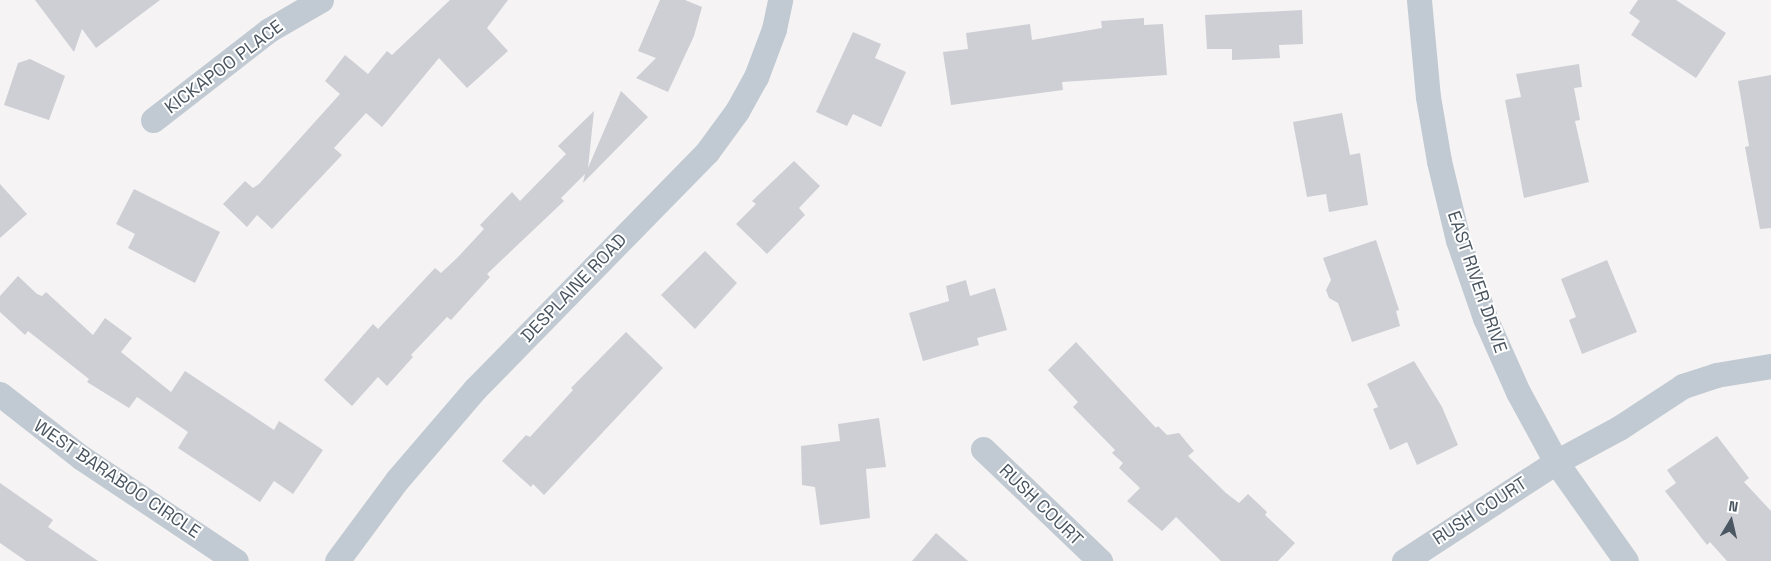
<!DOCTYPE html>
<html>
<head>
<meta charset="utf-8">
<style>
  body { margin:0 }
  #map { position:relative; width:1771px; height:561px; overflow:hidden; background:#f5f3f3; font-family:"Space Grotesk",sans-serif }
  div>[style] { position:absolute }
  .building>* { inset:0; background:#cdcfd5 }
  .minor>* { height:25px; margin:-12.5px; padding:0 12.5px; transform-origin:12.5px; border-radius:12.5px; background:#c1cad2 }
  span { translate:-50% -50%; white-space:nowrap; text-align:center; line-height:1.15; -webkit-text-stroke:4px #fff; paint-order:stroke }
  .street-label { font-size:18px; color:#4a5661 }
  .north { position:absolute; left:1706px; top:496px; width:50px; height:50px; -webkit-text-stroke:4px #fff; paint-order:stroke; rotate:9deg; font-size:14px; font-weight:700; line-height:20px; text-align:center; color:#4a5661 }
  .north::after { content:''; display:block; margin:auto; width:18px; height:22px; background:#4a5661; clip-path:polygon(50% 0,100% 100%,50% 72%,0 100%) }
</style>
</head>
<body>
<div id="map">
  <div class="building">
    <i style="clip-path:polygon(35px 0,160px 0,96px 48px,82px 29px,74px 52px)"></i>
    <i style="clip-path:polygon(450px 0,508px 0,487px 28px,508px 51px,467px 88px,439px 58px,382px 127px,366px 113px,334px 148px,342px 155px,272px 229px,257px 215px,247px 227px,223px 204px,245px 181px,253px 188px,259px 184px,340px 94px,325px 81px,345px 55px,368px 74px,387px 51px,392px 55px)"></i>
    <i style="clip-path:polygon(660px 0,685px 0,702px 7px,694px 36px,668px 92px,636px 78px,656px 58px,638px 51px)"></i>
    <i style="clip-path:polygon(1638px 0,1676px 0,1726px 33px,1696px 78px,1631px 35px,1640px 21px,1629px 13px)"></i>
    <i style="clip-path:polygon(1302px 10px,1303px 44px,1279px 45px,1280px 58px,1232px 60px,1232px 49px,1207px 49px,1205px 15px)"></i>
    <i style="clip-path:polygon(1144px 18px,1144px 25px,1163px 24px,1167px 75px,1062px 82px,1063px 90px,951px 105px,943px 52px,968px 49px,966px 33px,1030px 24px,1032px 40px,1102px 28px,1101px 21px)"></i>
    <i style="clip-path:polygon(853px 32px,881px 44px,875px 58px,906px 72px,881px 127px,853px 114px,847px 126px,816px 112px)"></i>
    <i style="clip-path:polygon(30px 59px,65px 76px,49px 120px,4px 105px,18px 63px)"></i>
    <i style="clip-path:polygon(1579px 64px,1582px 87px,1574px 88px,1580px 120px,1575px 121px,1589px 182px,1524px 198px,1505px 100px,1521px 97px,1516px 74px)"></i>
    <i style="clip-path:polygon(1771px 75px,1771px 228px,1760px 229px,1745px 147px,1749px 146px,1738px 81px)"></i>
    <i style="clip-path:polygon(621px 91px,648px 117px,583px 183px,585px 174px,561px 198px,564px 201px,487px 274px,490px 277px,451px 320px,447px 317px,411px 355px,413px 357px,387px 386px,378px 377px,352px 406px,324px 380px,373px 324px,378px 329px,435px 268px,441px 273px,458px 257px,484px 229px,480px 225px,512px 192px,520px 201px,566px 154px,558px 146px,594px 111px,588px 168px)"></i>
    <i style="clip-path:polygon(1342px 113px,1350px 155px,1360px 153px,1368px 205px,1329px 212px,1326px 194px,1307px 197px,1293px 122px)"></i>
    <i style="clip-path:polygon(794px 161px,820px 186px,799px 208px,805px 215px,767px 254px,736px 224px,756px 204px,752px 201px)"></i>
    <i style="clip-path:polygon(0 184px,27px 214px,0 238px)"></i>
    <i style="clip-path:polygon(134px 189px,220px 232px,195px 283px,128px 248px,135px 234px,116px 224px)"></i>
    <i style="clip-path:polygon(1376px 240px,1399px 310px,1396px 311px,1400px 326px,1352px 342px,1338px 303px,1329px 298px,1326px 290px,1331px 280px,1323px 258px)"></i>
    <i style="clip-path:polygon(705px 251px,737px 283px,695px 329px,661px 295px)"></i>
    <i style="clip-path:polygon(1607px 260px,1637px 332px,1582px 354px,1569px 320px,1576px 317px,1561px 279px)"></i>
    <i style="clip-path:polygon(18px 276px,37px 294px,42px 296px,46px 292px,93px 335px,105px 318px,132px 338px,121px 352px,171px 392px,185px 371px,274px 430px,279px 421px,323px 450px,293px 494px,274px 481px,260px 502px,178px 448px,188px 432px,137px 397px,129px 408px,87px 382px,89px 379px,28px 331px,25px 335px,0 312px,0 296px)"></i>
    <i style="clip-path:polygon(966px 280px,970px 296px,995px 288px,1007px 330px,977px 338px,979px 345px,923px 361px,909px 313px,949px 301px,946px 286px)"></i>
    <i style="clip-path:polygon(626px 332px,663px 368px,544px 495px,533px 484px,531px 487px,502px 461px,526px 435px,530px 437px,573px 390px,571px 388px)"></i>
    <i style="clip-path:polygon(1076px 342px,1156px 428px,1158px 426px,1167px 435px,1179px 433px,1194px 451px,1188px 456px,1226px 493px,1239px 503px,1248px 494px,1267px 512px,1265px 515px,1295px 543px,1278px 561px,1221px 561px,1176px 517px,1162px 531px,1127px 501px,1140px 488px,1119px 468px,1123px 463px,1112px 453px,1115px 450px,1073px 407px,1078px 402px,1048px 370px)"></i>
    <i style="clip-path:polygon(1414px 361px,1442px 407px,1458px 445px,1417px 465px,1407px 442px,1390px 450px,1373px 409px,1378px 407px,1367px 384px)"></i>
    <i style="clip-path:polygon(879px 418px,886px 467px,866px 469px,870px 518px,820px 525px,815px 487px,802px 485px,801px 446px,840px 441px,838px 424px)"></i>
    <i style="clip-path:polygon(1717px 436px,1749px 478px,1744px 482px,1771px 511px,1771px 561px,1727px 561px,1710px 542px,1707px 545px,1665px 491px,1676px 483px,1667px 470px)"></i>
    <i style="clip-path:polygon(0 483px,53px 520px,48px 527px,98px 561px,26px 561px,0 543px)"></i>
    <i style="clip-path:polygon(936px 533px,968px 561px,912px 561px)"></i>
  </div>
  <div class="minor">
    <i style="left:1419px;top:0;width:97px;rotate:84.7deg"></i>
    <i style="left:1428px;top:97px;width:65px;rotate:80.2deg"></i>
    <i style="left:1439px;top:161px;width:81px;rotate:76.5deg"></i>
    <i style="left:1458px;top:240px;width:83px;rotate:70.9deg"></i>
    <i style="left:1485px;top:318px;width:81px;rotate:66deg"></i>
    <i style="left:1518px;top:392px;width:80px;rotate:61.5deg"></i>
    <i style="left:1556px;top:462px;width:121px;rotate:54.7deg"></i>
    <i style="left:153px;top:120px;width:147px;rotate:-37.8deg"></i>
    <i style="left:269px;top:30px;width:60px;rotate:-30deg"></i>
    <i style="left:0;top:394px;width:104px;rotate:38deg"></i>
    <i style="left:82px;top:458px;width:185px;rotate:33.8deg"></i>
    <i style="left:983px;top:449px;width:162px;rotate:43.7deg"></i>
    <i style="left:337px;top:561px;width:101px;rotate:-53.5deg"></i>
    <i style="left:397px;top:480px;width:120px;rotate:-49.4deg"></i>
    <i style="left:475px;top:389px;width:332px;rotate:-45.6deg"></i>
    <i style="left:707px;top:152px;width:51px;rotate:-53.8deg"></i>
    <i style="left:737px;top:111px;width:39px;rotate:-61deg"></i>
    <i style="left:756px;top:77px;width:51px;rotate:-69.4deg"></i>
    <i style="left:774px;top:29px;width:30px;rotate:-78deg"></i>
    <i style="left:1404px;top:561px;width:181px;rotate:-33.1deg"></i>
    <i style="left:1556px;top:462px;width:72px;rotate:-28.4deg"></i>
    <i style="left:1619px;top:428px;width:77px;rotate:-33.3deg"></i>
    <i style="left:1683px;top:386px;width:35px;rotate:-18deg"></i>
    <i style="left:1716px;top:375px;width:56px;rotate:-9.3deg"></i>
  </div>
  <div class="street-label">
    <span style="left:224px;top:67px;rotate:-37deg">KICKAPOO PLACE</span>
    <span style="left:1477px;top:282px;rotate:71deg">EAST RIVER DRIVE</span>
    <span style="left:574px;top:288px;rotate:-46deg">DESPLAINE ROAD</span>
    <span style="left:117px;top:479px;rotate:34deg">WEST BARABOO CIRCLE</span>
    <span style="left:1041px;top:505px;rotate:44deg">RUSH COURT</span>
    <span style="left:1480px;top:511px;rotate:-33deg">RUSH COURT</span>
  </div>
  <div class="north">N</div>
</div>
</body>
</html>
